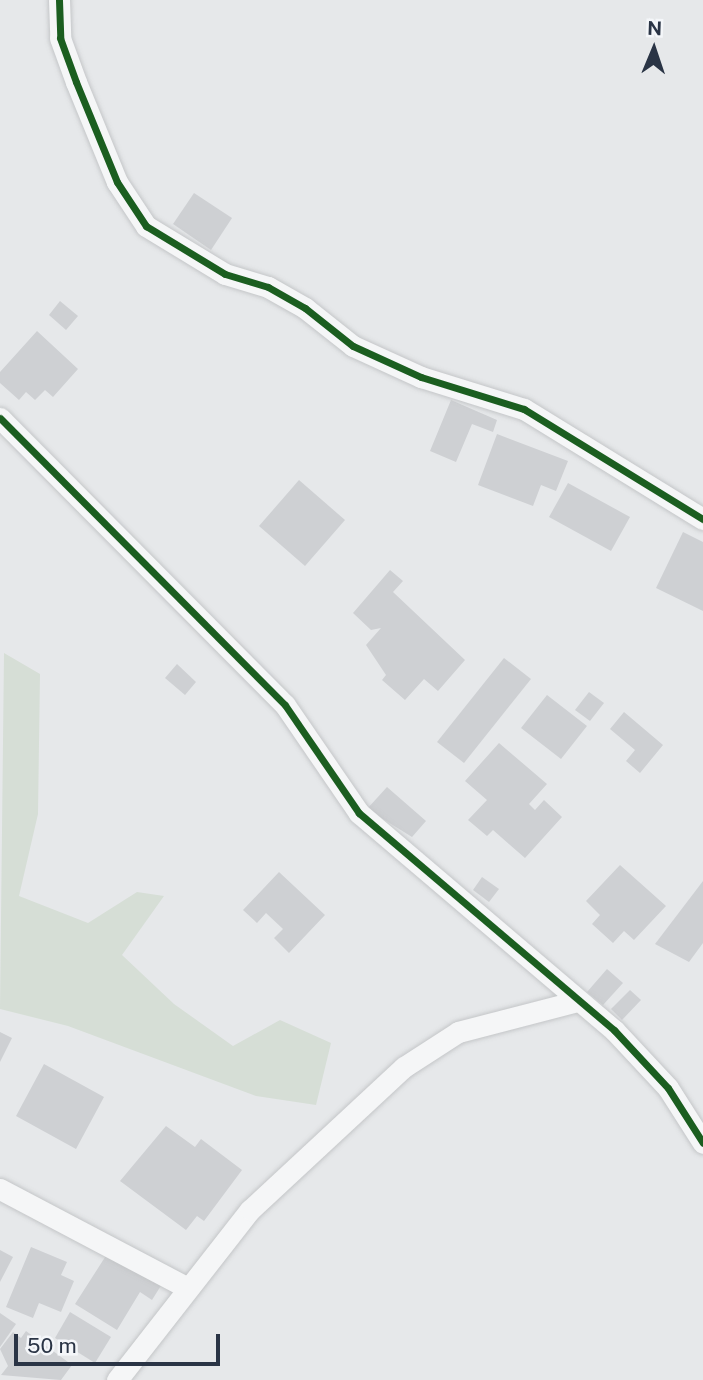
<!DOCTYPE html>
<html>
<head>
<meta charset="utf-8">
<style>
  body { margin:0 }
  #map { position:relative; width:703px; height:1380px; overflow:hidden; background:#e6e8ea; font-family:"Public Sans",sans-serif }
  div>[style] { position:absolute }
  .green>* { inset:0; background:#d6ded6 }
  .building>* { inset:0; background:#ced0d3 }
  .roads { filter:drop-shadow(0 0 2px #c4c6c8) drop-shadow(0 0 2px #c4c6c8) }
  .street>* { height:21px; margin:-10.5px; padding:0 10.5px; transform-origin:10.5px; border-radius:10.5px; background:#f5f6f7 }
  .cycleway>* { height:7px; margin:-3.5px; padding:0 3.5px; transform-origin:3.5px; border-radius:3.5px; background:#1b5e20 }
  span { translate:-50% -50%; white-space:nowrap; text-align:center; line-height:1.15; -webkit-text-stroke:6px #f4f6f9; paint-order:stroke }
  .north { position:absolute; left:619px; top:14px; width:70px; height:70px; -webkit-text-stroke:5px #f4f6f9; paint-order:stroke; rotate:2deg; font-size:19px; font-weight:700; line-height:28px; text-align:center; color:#2a3445 }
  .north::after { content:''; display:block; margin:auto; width:24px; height:32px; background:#2a3445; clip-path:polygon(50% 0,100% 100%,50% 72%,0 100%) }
  .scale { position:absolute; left:14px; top:1334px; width:206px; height:32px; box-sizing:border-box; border:4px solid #2a3445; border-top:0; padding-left:9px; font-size:21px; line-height:24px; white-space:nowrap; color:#2a3445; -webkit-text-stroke:5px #f4f6f9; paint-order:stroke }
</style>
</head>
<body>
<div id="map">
  <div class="green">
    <i style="clip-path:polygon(4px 653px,40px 674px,38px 814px,19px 896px,88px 923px,137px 892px,164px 896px,122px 955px,174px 1004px,233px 1046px,280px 1020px,331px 1043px,316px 1105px,256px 1096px,68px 1026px,0 1009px)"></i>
  </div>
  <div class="building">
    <i style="clip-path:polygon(194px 193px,232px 218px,211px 250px,173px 224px)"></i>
    <i style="clip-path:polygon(60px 301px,78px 316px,66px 330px,49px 315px)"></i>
    <i style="clip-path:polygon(37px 331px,78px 369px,53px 397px,45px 390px,35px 400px,26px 392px,19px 400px,0 383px,0 372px)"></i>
    <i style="clip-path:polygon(451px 400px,497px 420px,493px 432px,472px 424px,456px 462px,430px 451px)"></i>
    <i style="clip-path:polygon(497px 434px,568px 461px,556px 491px,541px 485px,533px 506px,478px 485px)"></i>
    <i style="clip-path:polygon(299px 480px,345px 520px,305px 566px,259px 526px)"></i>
    <i style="clip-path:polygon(568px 483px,630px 517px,611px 551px,549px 517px)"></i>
    <i style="clip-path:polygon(683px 532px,703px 542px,703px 611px,656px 588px)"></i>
    <i style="clip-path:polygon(390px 570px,403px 581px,393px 592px,465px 660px,438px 691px,424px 679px,405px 700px,382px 680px,386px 675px,366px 645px,381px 628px,371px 630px,353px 613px)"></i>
    <i style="clip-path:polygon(504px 658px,531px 679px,464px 763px,437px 742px)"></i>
    <i style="clip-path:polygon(177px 664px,196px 682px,185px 695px,165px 678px)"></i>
    <i style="clip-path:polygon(589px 692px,604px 703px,590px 721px,575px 710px)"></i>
    <i style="clip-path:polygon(547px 695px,587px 726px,561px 759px,521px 728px)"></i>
    <i style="clip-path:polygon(624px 712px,663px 745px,640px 773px,626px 761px,635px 750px,610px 729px)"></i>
    <i style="clip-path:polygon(499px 743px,547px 784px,529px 804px,535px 810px,544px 800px,562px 817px,525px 858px,493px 830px,487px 836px,468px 820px,487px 800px,465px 781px)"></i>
    <i style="clip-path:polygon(387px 787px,426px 821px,412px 837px,367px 809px)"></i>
    <i style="clip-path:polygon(620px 865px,666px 906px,634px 940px,624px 931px,613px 943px,592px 924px,600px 915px,586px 901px)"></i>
    <i style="clip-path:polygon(279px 872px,325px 915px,289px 953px,274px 938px,283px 929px,266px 913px,257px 923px,243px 910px)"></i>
    <i style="clip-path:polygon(482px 877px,499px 889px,489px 902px,473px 890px)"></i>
    <i style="clip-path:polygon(703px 881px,703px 943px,689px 962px,655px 944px)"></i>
    <i style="clip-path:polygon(607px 969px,623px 983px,603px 1005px,587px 992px)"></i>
    <i style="clip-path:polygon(630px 990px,641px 1000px,622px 1020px,611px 1009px)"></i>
    <i style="clip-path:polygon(0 1032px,12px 1038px,0 1062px)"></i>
    <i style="clip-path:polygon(44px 1064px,104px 1097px,76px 1149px,16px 1116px)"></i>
    <i style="clip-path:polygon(166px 1126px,195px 1147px,201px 1139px,242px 1170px,204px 1221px,197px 1216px,186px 1230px,120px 1181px)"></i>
    <i style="clip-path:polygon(31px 1247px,67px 1262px,61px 1275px,74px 1281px,61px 1312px,39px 1303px,33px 1318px,6px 1307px)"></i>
    <i style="clip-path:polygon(0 1250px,13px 1257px,0 1282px)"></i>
    <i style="clip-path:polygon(109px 1251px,162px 1284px,152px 1300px,140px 1292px,117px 1330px,75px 1304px)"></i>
    <i style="clip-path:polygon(70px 1312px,111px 1337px,95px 1363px,55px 1338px)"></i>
    <i style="clip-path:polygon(0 1313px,16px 1324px,0 1347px)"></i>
    <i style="clip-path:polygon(26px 1331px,72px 1365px,61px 1380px,1px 1375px,8px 1366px,0 1349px,13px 1332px,21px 1338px)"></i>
  </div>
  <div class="roads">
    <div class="street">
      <i style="left:59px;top:0;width:38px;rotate:88deg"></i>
      <i style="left:60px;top:38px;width:47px;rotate:70deg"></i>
      <i style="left:76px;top:82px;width:108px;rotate:67.7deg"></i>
      <i style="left:117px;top:182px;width:53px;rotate:56.6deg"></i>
      <i style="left:146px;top:226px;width:92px;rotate:31.3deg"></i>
      <i style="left:225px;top:274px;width:45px;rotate:16.8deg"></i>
      <i style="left:268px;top:287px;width:43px;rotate:29.6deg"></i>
      <i style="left:305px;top:308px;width:61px;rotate:38.4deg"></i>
      <i style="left:353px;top:346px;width:75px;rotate:24.5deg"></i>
      <i style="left:421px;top:377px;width:108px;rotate:17.3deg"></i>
      <i style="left:524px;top:409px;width:210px;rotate:31.6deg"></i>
      <i style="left:0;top:418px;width:404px;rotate:45.2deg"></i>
      <i style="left:285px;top:705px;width:131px;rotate:55.6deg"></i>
      <i style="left:359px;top:813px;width:335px;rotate:40.4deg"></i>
      <i style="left:614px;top:1030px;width:79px;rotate:47deg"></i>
      <i style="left:668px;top:1088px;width:65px;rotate:57.5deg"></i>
      <i style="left:0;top:1189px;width:212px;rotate:27.8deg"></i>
      <i style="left:117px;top:1380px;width:216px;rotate:-52deg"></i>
      <i style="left:250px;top:1210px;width:210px;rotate:-42.9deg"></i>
      <i style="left:404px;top:1067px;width:64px;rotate:-32.9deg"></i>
      <i style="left:458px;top:1032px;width:124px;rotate:-14.5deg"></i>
    </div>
  </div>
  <div class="cycleway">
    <i style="left:59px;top:0;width:38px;rotate:88deg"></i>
    <i style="left:60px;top:38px;width:47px;rotate:70deg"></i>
    <i style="left:76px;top:82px;width:108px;rotate:67.7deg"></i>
    <i style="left:117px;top:182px;width:53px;rotate:56.6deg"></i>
    <i style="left:146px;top:226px;width:92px;rotate:31.3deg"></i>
    <i style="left:225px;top:274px;width:45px;rotate:16.8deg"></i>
    <i style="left:268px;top:287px;width:43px;rotate:29.6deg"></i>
    <i style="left:305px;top:308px;width:61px;rotate:38.4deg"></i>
    <i style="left:353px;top:346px;width:75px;rotate:24.5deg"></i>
    <i style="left:421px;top:377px;width:108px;rotate:17.3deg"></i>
    <i style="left:524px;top:409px;width:210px;rotate:31.6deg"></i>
    <i style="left:0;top:418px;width:404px;rotate:45.2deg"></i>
    <i style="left:285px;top:705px;width:131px;rotate:55.6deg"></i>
    <i style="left:359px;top:813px;width:335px;rotate:40.4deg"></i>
    <i style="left:614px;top:1030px;width:79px;rotate:47deg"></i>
    <i style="left:668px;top:1088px;width:65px;rotate:57.5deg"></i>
  </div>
  <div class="north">N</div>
  <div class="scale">50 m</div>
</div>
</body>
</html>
